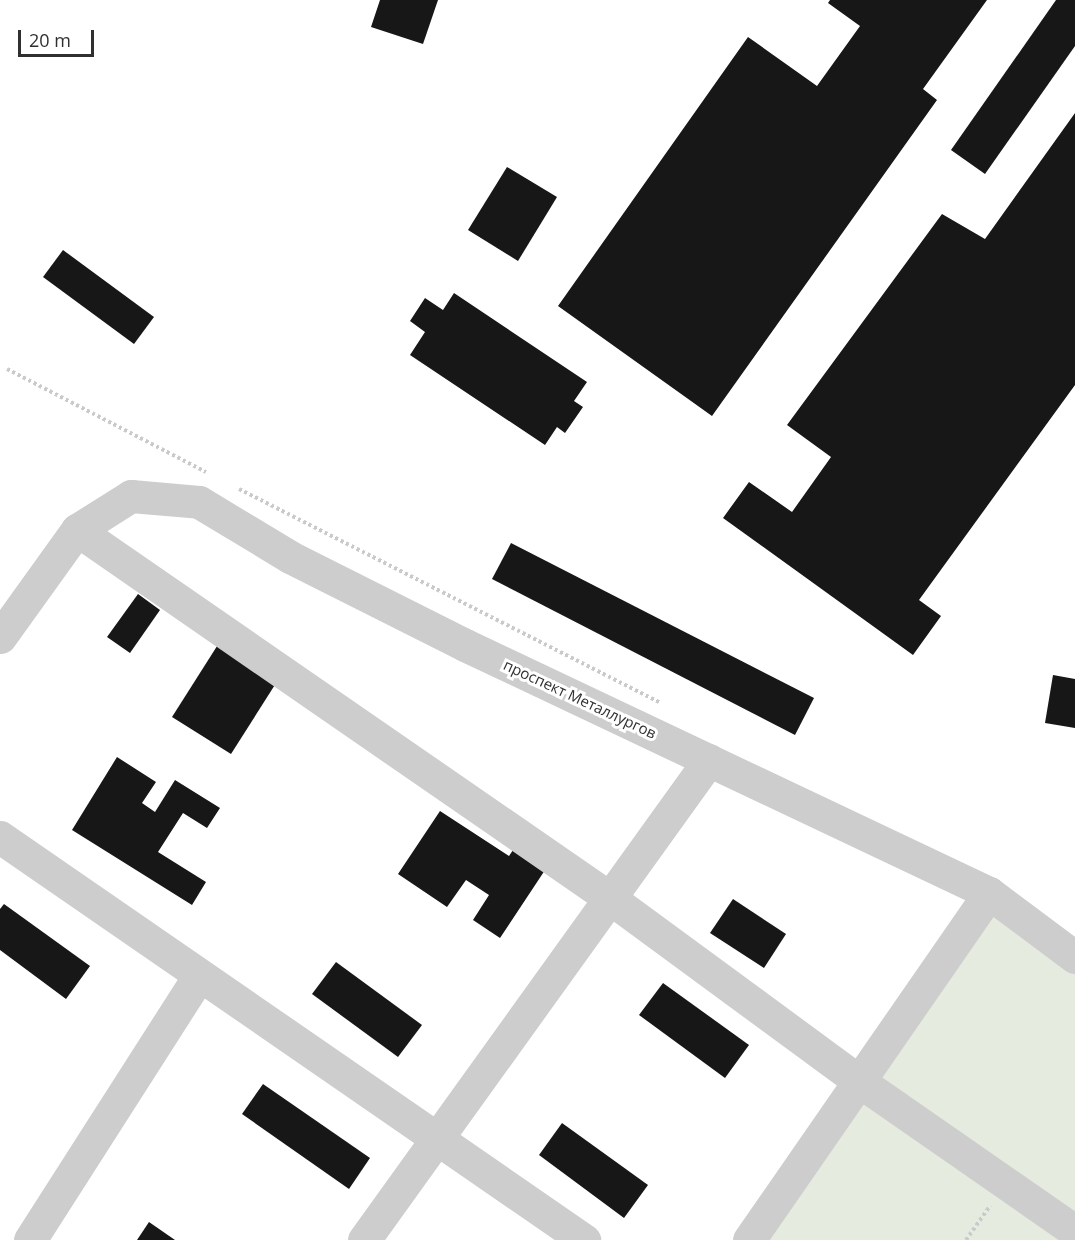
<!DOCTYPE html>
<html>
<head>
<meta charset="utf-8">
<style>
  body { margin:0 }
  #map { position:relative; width:1075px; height:1240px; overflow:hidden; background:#fff; font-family:"Open Sans",sans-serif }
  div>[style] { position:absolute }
  .green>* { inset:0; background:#e5ebdf }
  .building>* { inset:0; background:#171717 }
  .path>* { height:4px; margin-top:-2px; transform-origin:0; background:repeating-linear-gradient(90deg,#cacaca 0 3px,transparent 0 6px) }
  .minor>* { height:33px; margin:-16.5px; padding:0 16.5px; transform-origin:16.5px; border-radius:16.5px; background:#cdcdcd }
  span { translate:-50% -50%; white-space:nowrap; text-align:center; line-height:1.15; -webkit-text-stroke:6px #fff; paint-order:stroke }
  .street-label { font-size:15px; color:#303030 }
  .scale { position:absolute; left:18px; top:30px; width:76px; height:27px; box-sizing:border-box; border:3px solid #303030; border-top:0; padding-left:8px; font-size:18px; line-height:21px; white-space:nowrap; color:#303030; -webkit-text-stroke:4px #fff; paint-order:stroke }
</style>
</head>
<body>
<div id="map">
  <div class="green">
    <i style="clip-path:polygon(984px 898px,1075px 964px,1075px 1240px,755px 1240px)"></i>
  </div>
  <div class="building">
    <i style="clip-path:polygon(380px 0,438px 0,423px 44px,371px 27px)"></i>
    <i style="clip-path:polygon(830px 0,987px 0,923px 89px,937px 100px,712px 416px,558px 306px,748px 37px,817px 86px,860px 26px,828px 3px)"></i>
    <i style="clip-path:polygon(1056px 0,1075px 0,1075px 46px,985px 174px,951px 150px)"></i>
    <i style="clip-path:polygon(1075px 113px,1075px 385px,919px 600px,941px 616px,913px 655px,723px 518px,749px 482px,792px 512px,831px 457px,787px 425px,942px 214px,985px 239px)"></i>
    <i style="clip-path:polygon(507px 167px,557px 197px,518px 261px,468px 230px)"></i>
    <i style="clip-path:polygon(63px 250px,154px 317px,134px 344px,43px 277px)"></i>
    <i style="clip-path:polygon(454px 293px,587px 382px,574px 401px,583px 407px,565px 433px,557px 427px,545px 445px,410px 355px,425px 332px,410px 321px,425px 298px,443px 310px)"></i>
    <i style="clip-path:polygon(511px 543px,814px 698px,795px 735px,492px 579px)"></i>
    <i style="clip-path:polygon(138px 594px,160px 610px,130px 653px,107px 637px)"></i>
    <i style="clip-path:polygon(219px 643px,278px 680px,231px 754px,172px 717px)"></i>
    <i style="clip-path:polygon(1053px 675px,1075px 679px,1075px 728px,1045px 723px)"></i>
    <i style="clip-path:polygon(117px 757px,156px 782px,142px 803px,155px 812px,175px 780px,220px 808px,207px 828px,183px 813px,158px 852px,206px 882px,192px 905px,72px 830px)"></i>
    <i style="clip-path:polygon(440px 811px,509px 856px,519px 841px,551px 861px,500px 938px,473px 920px,489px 895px,466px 880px,447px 907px,398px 874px)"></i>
    <i style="clip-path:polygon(733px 899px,786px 934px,764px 968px,710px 933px)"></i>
    <i style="clip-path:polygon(4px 904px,90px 966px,66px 999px,0 950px,0 909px)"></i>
    <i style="clip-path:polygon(336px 962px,422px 1025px,398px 1057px,312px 994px)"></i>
    <i style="clip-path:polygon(663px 983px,749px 1045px,725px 1078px,639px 1015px)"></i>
    <i style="clip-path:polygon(263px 1084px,370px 1158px,349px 1189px,242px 1114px)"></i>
    <i style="clip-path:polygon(562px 1123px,648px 1185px,624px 1218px,539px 1155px)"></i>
    <i style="clip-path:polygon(149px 1222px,175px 1240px,137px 1240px)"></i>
  </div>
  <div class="path">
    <i style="left:7px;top:369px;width:224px;rotate:27.4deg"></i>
    <i style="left:239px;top:489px;width:473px;rotate:26.9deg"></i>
    <i style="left:966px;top:1240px;width:42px;rotate:-54.8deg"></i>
  </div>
  <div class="minor">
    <i style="left:77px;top:530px;width:649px;rotate:34.64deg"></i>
    <i style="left:611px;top:899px;width:304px;rotate:36.3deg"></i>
    <i style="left:856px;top:1079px;width:267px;rotate:34.8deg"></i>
    <i style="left:0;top:637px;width:132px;rotate:-54.3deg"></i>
    <i style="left:77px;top:530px;width:64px;rotate:-32.2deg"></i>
    <i style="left:131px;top:496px;width:68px;rotate:5deg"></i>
    <i style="left:199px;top:502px;width:106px;rotate:31.1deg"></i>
    <i style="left:290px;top:557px;width:196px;rotate:26.7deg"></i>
    <i style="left:465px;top:645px;width:580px;rotate:25.33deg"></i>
    <i style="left:989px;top:893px;width:107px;rotate:36.7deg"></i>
    <i style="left:0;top:837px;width:710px;rotate:34.61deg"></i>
    <i style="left:30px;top:1240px;width:313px;rotate:-57.4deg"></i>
    <i style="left:364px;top:1240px;width:591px;rotate:-54.29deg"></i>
    <i style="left:749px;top:1240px;width:422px;rotate:-55.3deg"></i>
  </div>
  <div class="street-label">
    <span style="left:580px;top:699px;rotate:25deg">проспект Металлургов</span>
  </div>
  <div class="scale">20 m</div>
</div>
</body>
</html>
